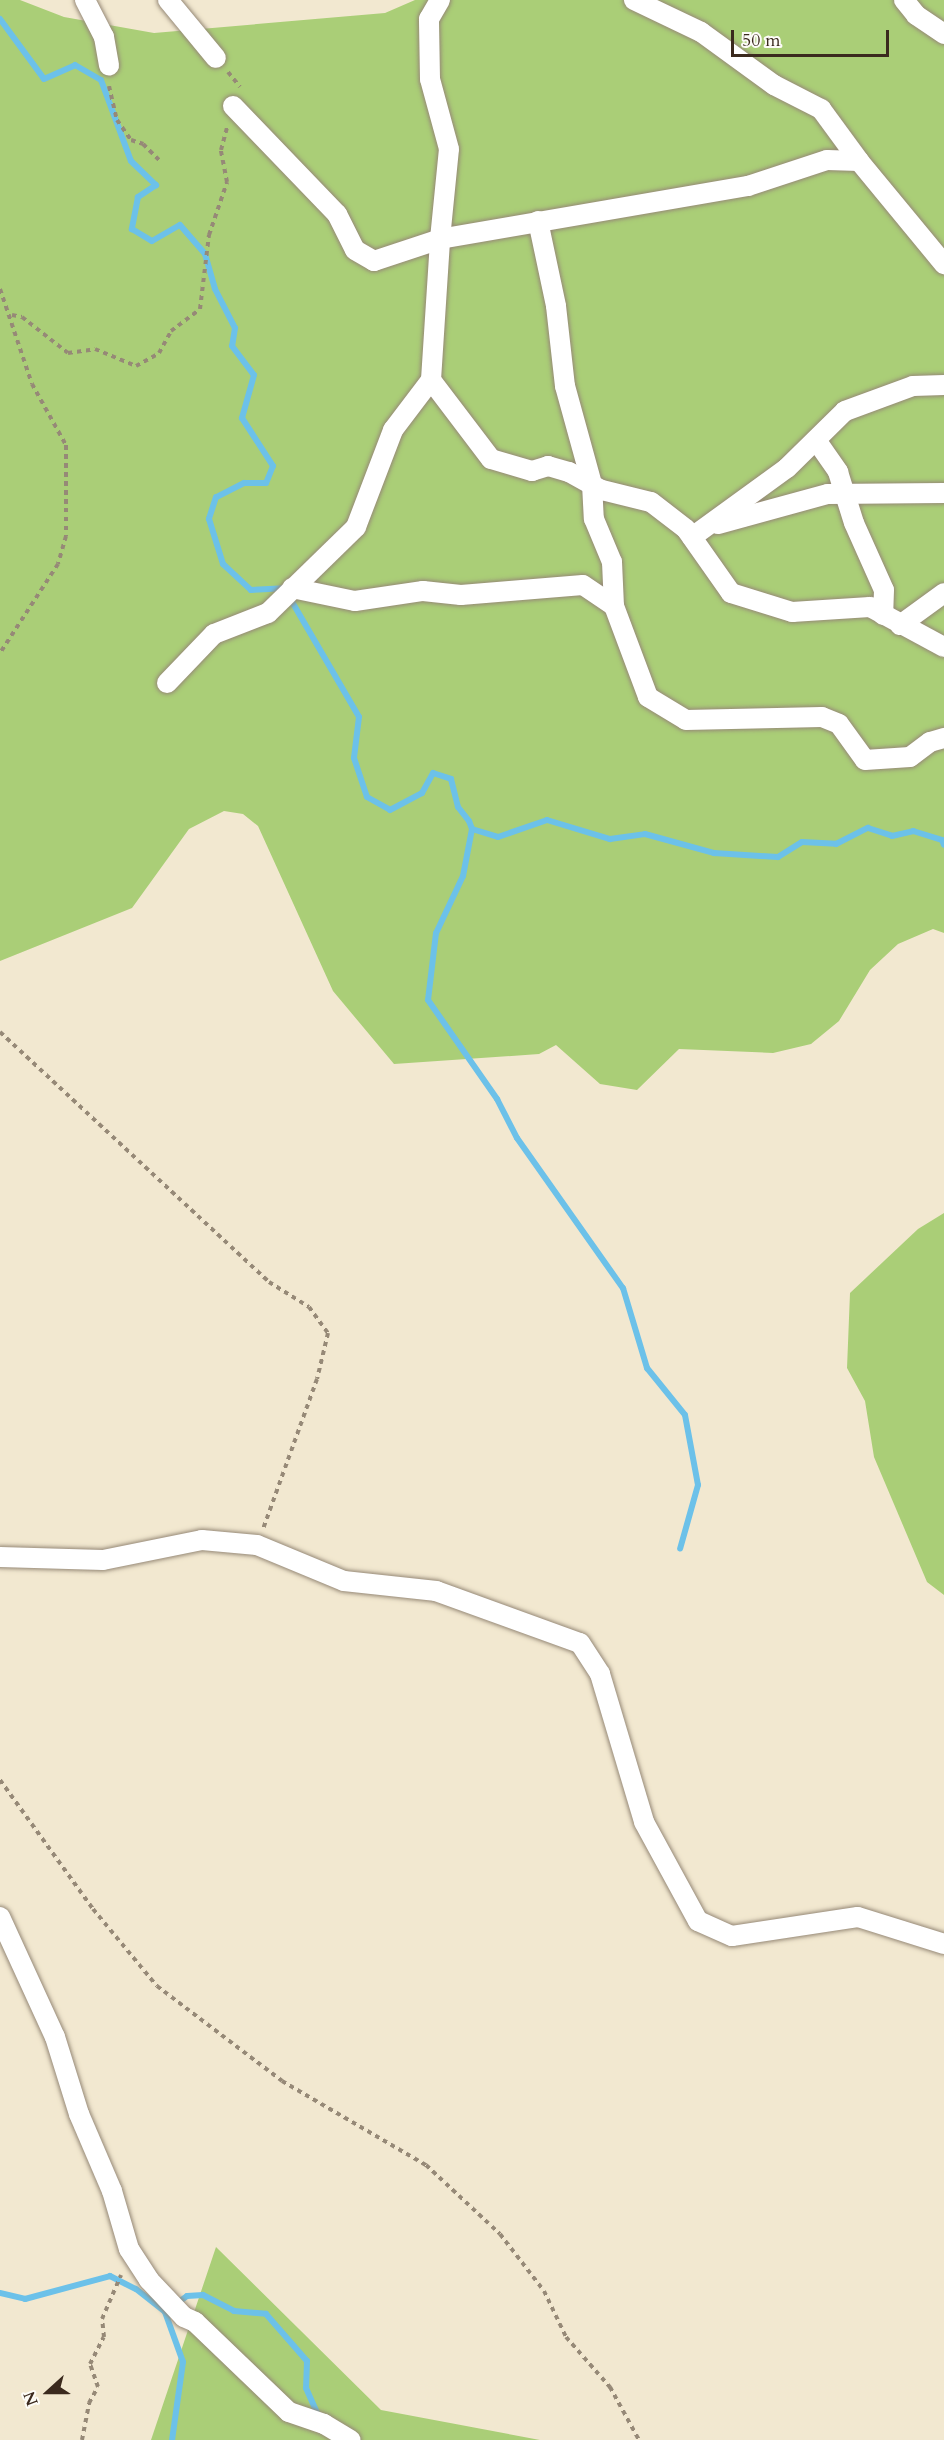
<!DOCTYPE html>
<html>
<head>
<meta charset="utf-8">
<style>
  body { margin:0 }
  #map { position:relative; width:944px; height:2440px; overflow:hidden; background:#f2e8d0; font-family:Cardo,serif }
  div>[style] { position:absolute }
  .green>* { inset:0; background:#aace77 }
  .stream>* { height:6px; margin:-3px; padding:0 3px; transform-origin:3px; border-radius:3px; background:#6cc1e9 }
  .path>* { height:4px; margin-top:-2px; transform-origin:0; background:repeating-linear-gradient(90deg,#968977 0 4.5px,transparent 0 9px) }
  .roads { filter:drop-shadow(0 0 2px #968977) drop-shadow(0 0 2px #968977) }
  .street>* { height:20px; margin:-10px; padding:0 10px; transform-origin:10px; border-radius:10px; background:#fff }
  span { translate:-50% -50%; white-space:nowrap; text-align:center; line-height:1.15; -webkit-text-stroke:4.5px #fdfcf7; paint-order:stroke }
  .north { position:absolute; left:18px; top:2362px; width:60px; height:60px; -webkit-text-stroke:4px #fdfcf7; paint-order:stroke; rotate:249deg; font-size:16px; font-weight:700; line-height:24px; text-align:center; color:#3b2a1e }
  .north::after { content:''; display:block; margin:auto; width:21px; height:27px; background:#3b2a1e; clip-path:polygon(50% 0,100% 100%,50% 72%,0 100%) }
  .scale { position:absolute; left:731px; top:30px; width:158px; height:27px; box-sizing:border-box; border:3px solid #3b2a1e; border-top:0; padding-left:8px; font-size:18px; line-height:21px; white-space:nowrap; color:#3b2a1e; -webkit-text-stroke:4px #fdfcf7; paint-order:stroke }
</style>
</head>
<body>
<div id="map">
  <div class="green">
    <i style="clip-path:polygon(0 0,20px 0,64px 17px,154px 33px,385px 13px,415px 0,944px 0,944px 933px,933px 929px,898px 944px,870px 970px,839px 1021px,811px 1044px,773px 1053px,679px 1049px,637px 1090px,600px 1084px,556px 1045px,539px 1054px,394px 1064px,333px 991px,258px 826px,243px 814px,224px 811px,189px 829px,132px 908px,0 961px)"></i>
    <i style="clip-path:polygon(944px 1213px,944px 1595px,927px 1582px,874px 1457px,865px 1401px,847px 1368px,850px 1293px,918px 1229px)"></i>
    <i style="clip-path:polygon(216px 2247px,381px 2410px,540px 2440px,151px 2440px)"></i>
  </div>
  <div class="stream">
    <i style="left:0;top:19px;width:74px;rotate:53.7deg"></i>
    <i style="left:44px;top:79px;width:34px;rotate:-24deg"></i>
    <i style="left:75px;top:65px;width:30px;rotate:30deg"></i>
    <i style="left:101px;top:80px;width:86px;rotate:69.7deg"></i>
    <i style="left:131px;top:161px;width:35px;rotate:44deg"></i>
    <i style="left:156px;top:185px;width:22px;rotate:146deg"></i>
    <i style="left:138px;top:197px;width:33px;rotate:101deg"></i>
    <i style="left:132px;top:229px;width:23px;rotate:31deg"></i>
    <i style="left:152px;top:241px;width:32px;rotate:-30deg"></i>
    <i style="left:180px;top:225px;width:38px;rotate:49deg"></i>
    <i style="left:205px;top:254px;width:36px;rotate:74deg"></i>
    <i style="left:215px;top:289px;width:44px;rotate:62.9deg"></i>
    <i style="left:235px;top:328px;width:18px;rotate:99deg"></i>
    <i style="left:232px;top:346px;width:36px;rotate:53deg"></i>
    <i style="left:254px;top:375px;width:45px;rotate:105.6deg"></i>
    <i style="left:242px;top:418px;width:57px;rotate:57.1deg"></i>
    <i style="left:273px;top:466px;width:18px;rotate:112deg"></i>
    <i style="left:266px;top:483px;width:22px;rotate:180deg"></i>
    <i style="left:244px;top:483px;width:31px;rotate:153deg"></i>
    <i style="left:216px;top:497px;width:23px;rotate:108deg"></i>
    <i style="left:209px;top:519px;width:47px;rotate:72.7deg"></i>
    <i style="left:223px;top:564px;width:38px;rotate:43deg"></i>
    <i style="left:251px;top:590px;width:33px;rotate:-3deg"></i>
    <i style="left:284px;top:588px;width:149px;rotate:59.8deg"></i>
    <i style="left:359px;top:717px;width:41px;rotate:97deg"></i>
    <i style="left:354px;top:758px;width:41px;rotate:71.6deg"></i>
    <i style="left:367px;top:797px;width:26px;rotate:29deg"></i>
    <i style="left:390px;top:810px;width:36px;rotate:-28deg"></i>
    <i style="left:422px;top:793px;width:23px;rotate:-61deg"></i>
    <i style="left:433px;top:773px;width:19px;rotate:18deg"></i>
    <i style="left:451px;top:779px;width:29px;rotate:76deg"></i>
    <i style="left:458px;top:807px;width:18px;rotate:52deg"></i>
    <i style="left:469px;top:821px;width:9px;rotate:69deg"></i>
    <i style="left:472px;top:829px;width:48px;rotate:100.8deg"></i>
    <i style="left:463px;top:876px;width:63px;rotate:115.3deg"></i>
    <i style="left:436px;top:933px;width:67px;rotate:96.8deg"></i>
    <i style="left:428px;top:1000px;width:121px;rotate:55.1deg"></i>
    <i style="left:497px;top:1099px;width:44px;rotate:62.9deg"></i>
    <i style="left:517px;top:1138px;width:184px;rotate:54.8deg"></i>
    <i style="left:623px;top:1288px;width:84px;rotate:73.3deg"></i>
    <i style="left:647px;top:1368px;width:60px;rotate:51deg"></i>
    <i style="left:685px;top:1415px;width:71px;rotate:79.5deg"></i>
    <i style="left:698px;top:1485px;width:66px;rotate:105.7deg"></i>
    <i style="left:472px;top:829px;width:27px;rotate:17deg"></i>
    <i style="left:498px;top:837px;width:52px;rotate:-19.1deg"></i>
    <i style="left:547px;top:820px;width:66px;rotate:16.8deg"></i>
    <i style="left:610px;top:839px;width:35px;rotate:-8deg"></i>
    <i style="left:645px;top:834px;width:72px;rotate:15.4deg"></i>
    <i style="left:714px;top:853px;width:64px;rotate:3.6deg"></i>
    <i style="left:778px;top:857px;width:28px;rotate:-32deg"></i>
    <i style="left:802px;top:842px;width:34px;rotate:3deg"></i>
    <i style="left:836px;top:844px;width:36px;rotate:-27deg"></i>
    <i style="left:868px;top:828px;width:25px;rotate:18deg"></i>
    <i style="left:892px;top:836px;width:22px;rotate:-13deg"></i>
    <i style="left:913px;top:831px;width:30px;rotate:17deg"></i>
    <i style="left:942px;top:840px;width:5px;rotate:68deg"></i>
    <i style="left:0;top:2293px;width:26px;rotate:13deg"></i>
    <i style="left:25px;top:2299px;width:88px;rotate:-15.1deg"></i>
    <i style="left:110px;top:2276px;width:29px;rotate:27deg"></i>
    <i style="left:136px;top:2289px;width:37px;rotate:38deg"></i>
    <i style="left:165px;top:2312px;width:27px;rotate:-36deg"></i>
    <i style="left:187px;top:2296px;width:16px;rotate:-4deg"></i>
    <i style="left:203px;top:2295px;width:35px;rotate:27deg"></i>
    <i style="left:234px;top:2311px;width:32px;rotate:5deg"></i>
    <i style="left:266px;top:2314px;width:62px;rotate:48.9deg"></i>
    <i style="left:307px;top:2361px;width:27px;rotate:92deg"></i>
    <i style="left:306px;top:2388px;width:32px;rotate:66deg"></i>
    <i style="left:165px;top:2312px;width:53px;rotate:70.2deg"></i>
    <i style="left:183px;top:2362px;width:79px;rotate:98deg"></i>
  </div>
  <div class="path">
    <i style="left:228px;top:72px;width:19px;rotate:51deg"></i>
    <i style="left:109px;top:86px;width:35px;rotate:77deg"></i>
    <i style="left:117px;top:120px;width:24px;rotate:55deg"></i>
    <i style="left:131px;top:140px;width:13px;rotate:18deg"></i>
    <i style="left:143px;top:144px;width:25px;rotate:45deg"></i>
    <i style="left:0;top:289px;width:100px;rotate:71.4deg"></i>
    <i style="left:32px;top:384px;width:70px;rotate:60.9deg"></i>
    <i style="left:66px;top:445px;width:91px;rotate:90deg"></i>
    <i style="left:66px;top:536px;width:29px;rotate:106deg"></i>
    <i style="left:58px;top:564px;width:106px;rotate:123.1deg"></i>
    <i style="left:12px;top:315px;width:10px;rotate:11deg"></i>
    <i style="left:22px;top:317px;width:58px;rotate:38deg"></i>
    <i style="left:68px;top:353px;width:27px;rotate:-8deg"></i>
    <i style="left:95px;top:349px;width:44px;rotate:22.5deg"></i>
    <i style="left:136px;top:366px;width:26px;rotate:-29deg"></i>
    <i style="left:159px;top:353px;width:25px;rotate:-61deg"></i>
    <i style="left:171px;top:331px;width:36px;rotate:-37deg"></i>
    <i style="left:200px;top:309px;width:75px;rotate:-83.1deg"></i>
    <i style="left:209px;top:235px;width:56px;rotate:-71.2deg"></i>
    <i style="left:227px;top:182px;width:33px;rotate:-101deg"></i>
    <i style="left:221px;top:150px;width:23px;rotate:-75deg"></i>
    <i style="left:0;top:1032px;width:367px;rotate:42.9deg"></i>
    <i style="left:269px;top:1282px;width:47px;rotate:32deg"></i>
    <i style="left:309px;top:1307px;width:32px;rotate:54deg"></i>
    <i style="left:328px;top:1333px;width:47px;rotate:103.4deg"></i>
    <i style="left:317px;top:1379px;width:159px;rotate:109.8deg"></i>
    <i style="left:0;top:1780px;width:159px;rotate:54.2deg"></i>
    <i style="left:93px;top:1909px;width:100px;rotate:50.3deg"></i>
    <i style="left:157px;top:1986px;width:157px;rotate:37.2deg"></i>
    <i style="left:282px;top:2081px;width:167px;rotate:30.3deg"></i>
    <i style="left:426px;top:2165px;width:101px;rotate:43deg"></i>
    <i style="left:500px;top:2234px;width:72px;rotate:52.3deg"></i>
    <i style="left:544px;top:2291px;width:51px;rotate:64.4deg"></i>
    <i style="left:566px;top:2337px;width:67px;rotate:48.7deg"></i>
    <i style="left:610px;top:2387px;width:60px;rotate:61.3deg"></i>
    <i style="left:82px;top:2440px;width:38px;rotate:-79deg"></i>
    <i style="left:89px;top:2403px;width:18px;rotate:-61deg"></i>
    <i style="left:98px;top:2387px;width:24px;rotate:-109deg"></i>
    <i style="left:90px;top:2364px;width:30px;rotate:-63deg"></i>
    <i style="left:104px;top:2337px;width:18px;rotate:-96deg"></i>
    <i style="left:102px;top:2319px;width:48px;rotate:-66.6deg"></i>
  </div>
  <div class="roads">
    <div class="street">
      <i style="left:85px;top:0;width:42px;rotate:62.8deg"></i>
      <i style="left:104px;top:37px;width:29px;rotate:80deg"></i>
      <i style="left:168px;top:0;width:75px;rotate:50.4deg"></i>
      <i style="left:634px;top:0;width:74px;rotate:25.5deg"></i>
      <i style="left:701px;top:32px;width:90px;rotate:36deg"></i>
      <i style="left:774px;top:85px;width:53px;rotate:27.1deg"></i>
      <i style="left:821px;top:109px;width:64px;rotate:53.8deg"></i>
      <i style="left:904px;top:0;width:19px;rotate:51deg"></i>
      <i style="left:916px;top:15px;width:34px;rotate:34deg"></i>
      <i style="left:233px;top:106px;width:150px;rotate:46.1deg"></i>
      <i style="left:337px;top:214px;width:40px;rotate:63.4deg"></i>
      <i style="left:355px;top:250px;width:22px;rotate:30deg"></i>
      <i style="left:374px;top:261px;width:70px;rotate:-18.4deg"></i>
      <i style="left:440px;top:239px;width:90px;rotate:-84.3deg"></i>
      <i style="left:449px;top:149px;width:73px;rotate:-105.2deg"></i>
      <i style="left:430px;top:79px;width:60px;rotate:-91deg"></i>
      <i style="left:429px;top:19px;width:22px;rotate:-60deg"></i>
      <i style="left:538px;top:221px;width:87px;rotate:78deg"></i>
      <i style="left:556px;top:306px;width:81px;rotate:83.6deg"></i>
      <i style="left:565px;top:386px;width:102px;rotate:74.6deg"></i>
      <i style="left:592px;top:484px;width:35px;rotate:87deg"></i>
      <i style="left:594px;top:519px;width:47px;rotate:67.3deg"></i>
      <i style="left:612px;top:562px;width:44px;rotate:87.4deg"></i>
      <i style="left:614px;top:606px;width:97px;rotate:69.5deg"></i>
      <i style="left:648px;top:697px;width:44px;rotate:31.2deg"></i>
      <i style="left:686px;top:720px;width:136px;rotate:-1.3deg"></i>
      <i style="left:822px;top:717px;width:18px;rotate:22deg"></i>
      <i style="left:839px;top:724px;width:44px;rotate:54.2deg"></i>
      <i style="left:865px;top:760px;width:45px;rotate:-3.8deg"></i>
      <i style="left:910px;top:757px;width:25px;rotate:-37deg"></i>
      <i style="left:930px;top:742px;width:15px;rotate:-16deg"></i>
      <i style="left:431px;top:380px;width:141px;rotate:-86.3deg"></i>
      <i style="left:440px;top:239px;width:313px;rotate:-9.8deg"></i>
      <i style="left:748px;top:186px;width:83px;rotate:-18.2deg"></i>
      <i style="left:827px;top:160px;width:32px;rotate:2deg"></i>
      <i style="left:859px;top:161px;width:134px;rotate:50.5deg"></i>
      <i style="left:816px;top:440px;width:39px;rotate:55deg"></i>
      <i style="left:838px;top:472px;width:53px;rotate:72.6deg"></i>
      <i style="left:854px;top:523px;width:73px;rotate:65.9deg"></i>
      <i style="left:884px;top:590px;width:25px;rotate:92deg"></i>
      <i style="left:718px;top:524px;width:114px;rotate:-15.3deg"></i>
      <i style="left:828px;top:494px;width:116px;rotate:-0.5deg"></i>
      <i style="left:692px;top:537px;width:117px;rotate:-36deg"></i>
      <i style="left:787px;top:468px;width:81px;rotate:-44.5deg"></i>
      <i style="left:845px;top:411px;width:72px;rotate:-20.2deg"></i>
      <i style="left:913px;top:386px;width:31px;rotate:-2deg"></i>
      <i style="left:292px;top:588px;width:64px;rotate:11.7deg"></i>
      <i style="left:355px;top:601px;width:69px;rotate:-8.4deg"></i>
      <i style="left:423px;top:591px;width:38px;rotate:6deg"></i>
      <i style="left:461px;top:595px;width:122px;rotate:-4.7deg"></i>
      <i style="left:583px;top:585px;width:37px;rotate:34deg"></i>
      <i style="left:900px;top:625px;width:54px;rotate:-36deg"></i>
      <i style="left:167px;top:683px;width:68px;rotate:-46.2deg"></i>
      <i style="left:214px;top:634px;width:58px;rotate:-21.3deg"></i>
      <i style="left:268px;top:613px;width:123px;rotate:-44.3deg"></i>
      <i style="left:356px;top:527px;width:104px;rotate:-69.1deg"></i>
      <i style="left:393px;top:430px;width:63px;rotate:-52.8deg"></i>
      <i style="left:431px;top:380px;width:99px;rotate:52.8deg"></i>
      <i style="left:491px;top:459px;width:43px;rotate:16.3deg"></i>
      <i style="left:532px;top:471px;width:17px;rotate:-17deg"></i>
      <i style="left:548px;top:466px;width:22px;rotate:16deg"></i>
      <i style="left:569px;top:472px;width:38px;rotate:29deg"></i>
      <i style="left:602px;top:490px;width:50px;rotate:13.8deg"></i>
      <i style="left:651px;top:502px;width:44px;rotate:37.6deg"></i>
      <i style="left:686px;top:529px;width:78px;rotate:54.9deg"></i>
      <i style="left:731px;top:593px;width:64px;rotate:17.3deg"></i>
      <i style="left:792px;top:612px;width:78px;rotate:-3.7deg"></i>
      <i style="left:870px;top:607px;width:84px;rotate:28.4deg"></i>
      <i style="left:0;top:1557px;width:103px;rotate:1.7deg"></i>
      <i style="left:103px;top:1560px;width:101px;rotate:-11.4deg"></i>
      <i style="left:202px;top:1540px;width:55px;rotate:5.2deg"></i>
      <i style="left:257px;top:1545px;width:94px;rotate:22.5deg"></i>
      <i style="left:344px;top:1581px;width:93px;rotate:6.2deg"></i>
      <i style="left:436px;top:1591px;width:153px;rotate:19.9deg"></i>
      <i style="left:580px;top:1643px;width:37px;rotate:57deg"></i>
      <i style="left:600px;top:1674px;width:154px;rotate:73.4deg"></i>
      <i style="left:644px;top:1822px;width:113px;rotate:61.4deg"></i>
      <i style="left:698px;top:1921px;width:37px;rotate:24deg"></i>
      <i style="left:732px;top:1936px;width:127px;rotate:-8.6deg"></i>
      <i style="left:858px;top:1917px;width:90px;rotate:17.4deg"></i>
      <i style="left:0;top:1917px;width:132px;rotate:65.4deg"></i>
      <i style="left:55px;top:2037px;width:81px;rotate:72.7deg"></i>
      <i style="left:79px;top:2114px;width:84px;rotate:66.8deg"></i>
      <i style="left:112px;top:2191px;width:60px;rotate:73.7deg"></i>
      <i style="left:129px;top:2249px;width:37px;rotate:57deg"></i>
      <i style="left:149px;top:2280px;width:51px;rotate:46.6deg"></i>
      <i style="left:184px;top:2317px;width:12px;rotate:24deg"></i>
      <i style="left:195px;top:2322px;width:130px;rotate:43.8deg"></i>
      <i style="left:289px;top:2412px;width:37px;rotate:19deg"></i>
      <i style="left:324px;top:2424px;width:31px;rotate:31deg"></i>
    </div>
  </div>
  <div class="north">N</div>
  <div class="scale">50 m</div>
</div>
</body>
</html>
